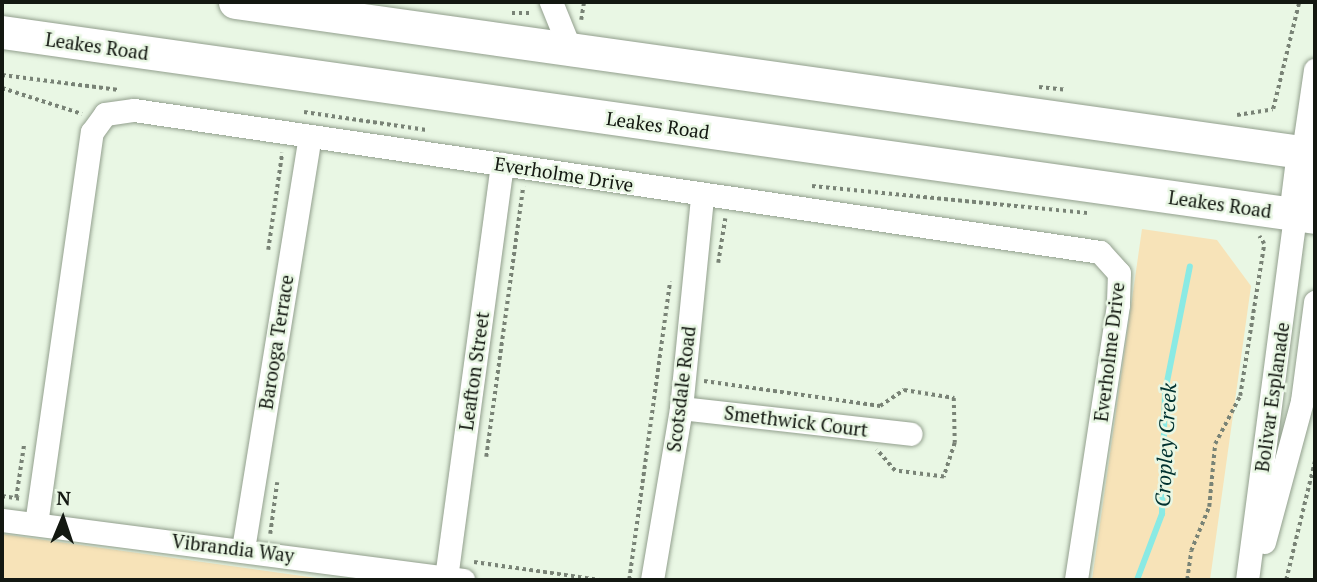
<!DOCTYPE html>
<html>
<head>
<meta charset="utf-8">
<style>
  body { margin:0 }
  #map { position:relative; width:1317px; height:582px; overflow:hidden; background:#e9f7e4; font-family:"PT Serif",serif }
  div>[style] { position:absolute }
  .green>* { inset:0; background:#f7e3b8 }
  .stream>* { height:6px; margin:-3px; padding:0 3px; transform-origin:3px; border-radius:3px; background:#8aeae4 }
  .path>* { height:3.5px; margin-top:-1.75px; transform-origin:0; background:repeating-linear-gradient(90deg,#798376 0 3.5px,transparent 0 7px) }
  .roads { filter:drop-shadow(0 0 2px #929f8d) drop-shadow(0 0 2px #929f8d) }
  .minor>* { height:23px; margin:-11.5px; padding:0 11.5px; transform-origin:11.5px; border-radius:11.5px; background:#fff }
  .highway>* { height:33px; margin:-16.5px; padding:0 16.5px; transform-origin:16.5px; border-radius:16.5px; background:#fff }
  span { translate:-50% -50%; white-space:nowrap; text-align:center; line-height:1.15; -webkit-text-stroke:5px #e9f7e4; paint-order:stroke }
  .street-label { font-size:19px; color:#131811 }
  .water-label { font-size:21px; color:#00312f; font-style:italic }
  .frame { position:absolute; inset:0; border:4px solid #131811; pointer-events:none }
  .north { position:absolute; left:28px; top:484px; width:70px; height:70px; -webkit-text-stroke:5px #e9f7e4; paint-order:stroke; rotate:2deg; font-size:19px; font-weight:700; line-height:28px; text-align:center; color:#131811 }
  .north::after { content:''; display:block; margin:auto; width:24px; height:32px; background:#131811; clip-path:polygon(50% 0,100% 100%,50% 72%,0 100%) }
</style>
</head>
<body>
<div id="map">
  <div class="green">
    <i style="clip-path:polygon(1142px 229px,1217px 240px,1251px 286px,1210px 580px,1092px 580px)"></i>
    <i style="clip-path:polygon(2px 534px,331px 580px,2px 580px)"></i>
  </div>
  <div class="stream">
    <i style="left:1137px;top:580px;width:71px;rotate:-69.3deg"></i>
    <i style="left:1162px;top:514px;width:122px;rotate:-88.6deg"></i>
    <i style="left:1165px;top:392px;width:128px;rotate:-78.8deg"></i>
  </div>
  <div class="path">
    <i style="left:512px;top:13px;width:20px"></i>
    <i style="left:581px;top:20px;width:18px;rotate:-81deg"></i>
    <i style="left:2px;top:75px;width:118px;rotate:7.3deg"></i>
    <i style="left:1039px;top:87px;width:27px;rotate:6deg"></i>
    <i style="left:2px;top:88px;width:84px;rotate:18deg"></i>
    <i style="left:304px;top:112px;width:124px;rotate:8.3deg"></i>
    <i style="left:1237px;top:115px;width:36px;rotate:-9deg"></i>
    <i style="left:1273px;top:109px;width:110px;rotate:-76.3deg"></i>
    <i style="left:812px;top:186px;width:278px;rotate:5.6deg"></i>
    <i style="left:268px;top:250px;width:98px;rotate:-81.8deg"></i>
    <i style="left:718px;top:263px;width:45px;rotate:-81deg"></i>
    <i style="left:704px;top:381px;width:178px;rotate:8.1deg"></i>
    <i style="left:880px;top:406px;width:29px;rotate:-34deg"></i>
    <i style="left:904px;top:390px;width:51px;rotate:9.1deg"></i>
    <i style="left:954px;top:398px;width:45px;rotate:88.7deg"></i>
    <i style="left:955px;top:443px;width:36px;rotate:108deg"></i>
    <i style="left:944px;top:477px;width:49px;rotate:-173deg"></i>
    <i style="left:895px;top:471px;width:28px;rotate:-131deg"></i>
    <i style="left:486px;top:457px;width:273px;rotate:-82.2deg"></i>
    <i style="left:2px;top:496px;width:18px;rotate:9deg"></i>
    <i style="left:16px;top:498px;width:55px;rotate:-81.6deg"></i>
    <i style="left:270px;top:534px;width:52px;rotate:-82.3deg"></i>
    <i style="left:474px;top:562px;width:127px;rotate:8.1deg"></i>
    <i style="left:629px;top:580px;width:301px;rotate:-82.2deg"></i>
    <i style="left:1187px;top:580px;width:29px;rotate:-82deg"></i>
    <i style="left:1191px;top:551px;width:48px;rotate:-67.8deg"></i>
    <i style="left:1209px;top:507px;width:63px;rotate:-84.6deg"></i>
    <i style="left:1215px;top:444px;width:54px;rotate:-62.5deg"></i>
    <i style="left:1240px;top:396px;width:154px;rotate:-81deg"></i>
    <i style="left:1264px;top:244px;width:9px;rotate:-122deg"></i>
    <i style="left:1286px;top:580px;width:123px;rotate:-76.4deg"></i>
  </div>
  <div class="roads">
    <div class="minor">
      <i style="left:551px;top:2px;width:56px;rotate:68deg"></i>
      <i style="left:1303px;top:152px;width:83px;rotate:-81.7deg"></i>
      <i style="left:681px;top:408px;width:231px;rotate:6.4deg"></i>
      <i style="left:2px;top:520px;width:465px;rotate:7.4deg"></i>
      <i style="left:36px;top:524px;width:396px;rotate:-81.9deg"></i>
      <i style="left:92px;top:132px;width:22px;rotate:-54deg"></i>
      <i style="left:105px;top:114px;width:29px;rotate:-8deg"></i>
      <i style="left:134px;top:110px;width:976px;rotate:8.36deg"></i>
      <i style="left:1100px;top:252px;width:28px;rotate:48deg"></i>
      <i style="left:1119px;top:273px;width:32px;rotate:92deg"></i>
      <i style="left:1118px;top:305px;width:278px;rotate:98.7deg"></i>
      <i style="left:1264px;top:542px;width:146px;rotate:-74.9deg"></i>
      <i style="left:1302px;top:401px;width:100px;rotate:-82.5deg"></i>
      <i style="left:243px;top:549px;width:418px;rotate:-80.8deg"></i>
      <i style="left:446px;top:578px;width:418px;rotate:-82.3deg"></i>
      <i style="left:652px;top:580px;width:174px;rotate:-80.4deg"></i>
      <i style="left:681px;top:408px;width:213px;rotate:-84.3deg"></i>
      <i style="left:1247px;top:580px;width:368px;rotate:-82.5deg"></i>
    </div>
    <div class="highway">
      <i style="left:235px;top:2px;width:1091px;rotate:8.01deg"></i>
      <i style="left:2px;top:32px;width:1326px;rotate:8.02deg"></i>
      <i style="left:1295px;top:215px;width:64px;rotate:-82.8deg"></i>
    </div>
  </div>
  <div class="street-label">
    <span style="left:97px;top:46px;rotate:8deg">Leakes Road</span>
    <span style="left:658px;top:125px;rotate:8deg">Leakes Road</span>
    <span style="left:564px;top:174px;rotate:9deg">Everholme Drive</span>
    <span style="left:1220px;top:204px;rotate:8deg">Leakes Road</span>
    <span style="left:276px;top:342px;rotate:-81deg">Barooga Terrace</span>
    <span style="left:1109px;top:352px;rotate:-83deg">Everholme Drive</span>
    <span style="left:474px;top:371px;rotate:-82deg">Leafton Street</span>
    <span style="left:681px;top:389px;rotate:-83deg">Scotsdale Road</span>
    <span style="left:1272px;top:397px;rotate:-82deg">Bolivar Esplanade</span>
    <span style="left:796px;top:421px;rotate:7deg">Smethwick Court</span>
    <span style="left:233px;top:548px;rotate:7deg">Vibrandia Way</span>
  </div>
  <div class="water-label">
    <span style="left:1165px;top:445px;rotate:-87deg">Cropley Creek</span>
  </div>
  <div class="frame"></div>
  <div class="north">N</div>
</div>
</body>
</html>
